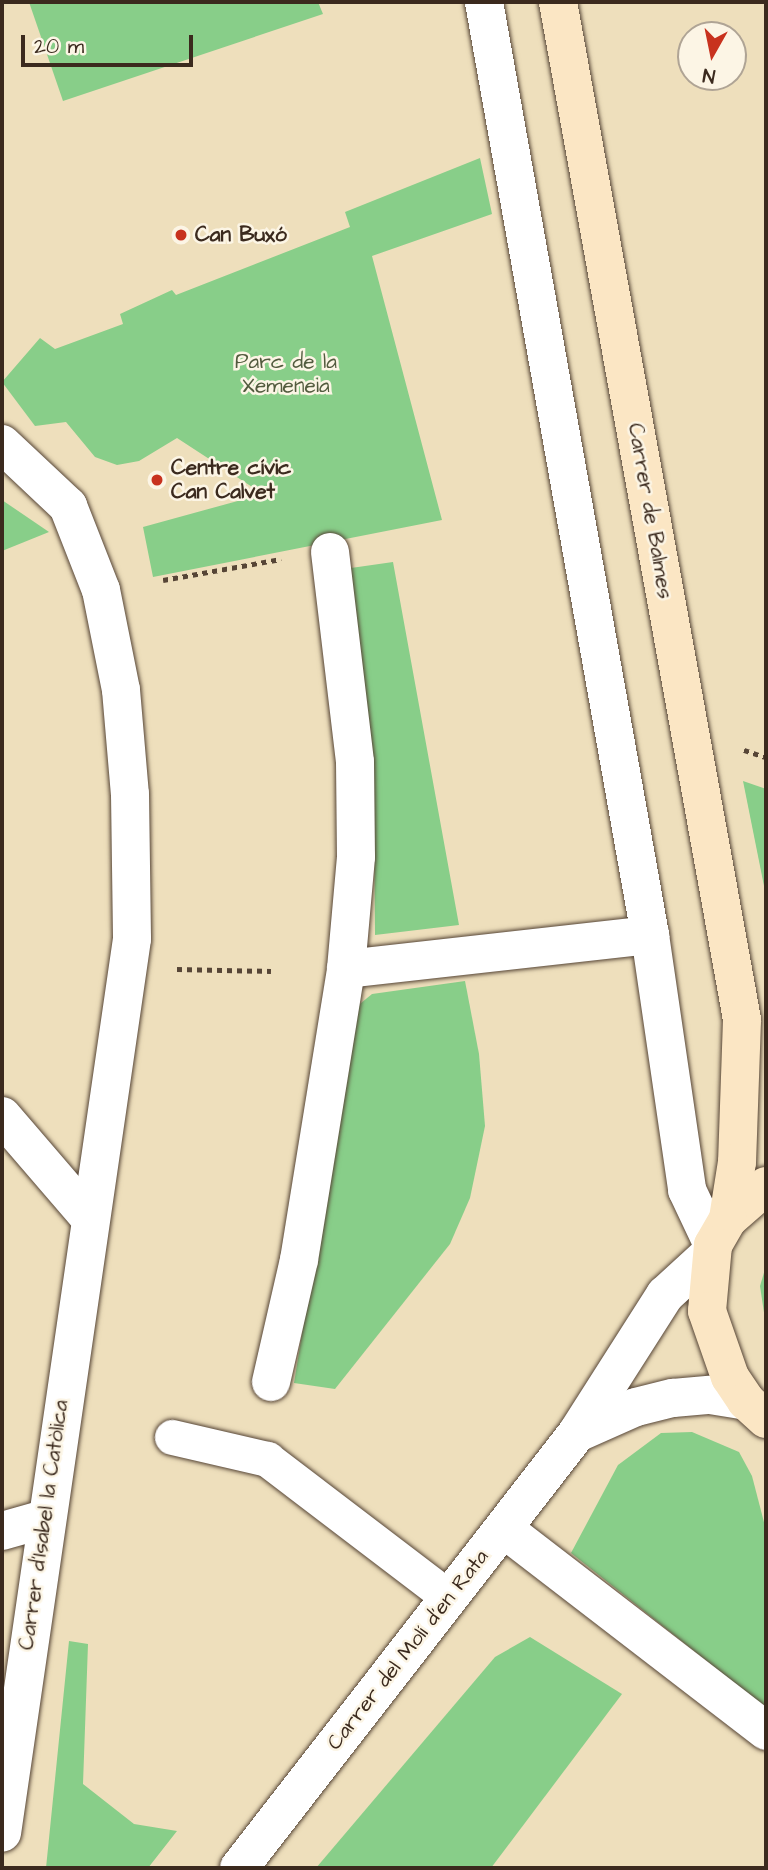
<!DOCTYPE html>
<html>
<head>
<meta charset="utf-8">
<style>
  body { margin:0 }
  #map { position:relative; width:768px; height:1870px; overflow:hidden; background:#eedfbc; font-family:"Architects Daughter",sans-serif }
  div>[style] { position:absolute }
  .green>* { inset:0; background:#88ce89 }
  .path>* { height:4.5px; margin-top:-2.25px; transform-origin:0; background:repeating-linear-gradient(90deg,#564536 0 5px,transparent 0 10px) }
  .roads { filter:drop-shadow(0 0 2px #564536) drop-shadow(0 0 2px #564536) }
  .lane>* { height:35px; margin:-17.5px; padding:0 17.5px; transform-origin:17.5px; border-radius:17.5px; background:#fff }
  .street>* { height:38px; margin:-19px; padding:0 19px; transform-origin:19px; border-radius:19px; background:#fff }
  .secondary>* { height:38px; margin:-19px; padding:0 19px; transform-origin:19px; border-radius:19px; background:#fbe6c4 }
  .dots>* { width:19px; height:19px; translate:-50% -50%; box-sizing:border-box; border:4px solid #fcf5e5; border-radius:50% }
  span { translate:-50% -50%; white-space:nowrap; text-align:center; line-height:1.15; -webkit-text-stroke:5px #fcf5e5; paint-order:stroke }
  .poi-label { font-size:21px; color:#3b2a1e; font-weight:700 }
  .left { translate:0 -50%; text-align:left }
  .park-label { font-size:21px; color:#525b3e }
  .street-label { font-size:21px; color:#3b2a1e }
  .frame { position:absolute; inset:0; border:4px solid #3b2a1e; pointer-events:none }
  .north { position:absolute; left:677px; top:21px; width:70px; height:70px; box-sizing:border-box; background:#fcf5e5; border:2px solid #afa495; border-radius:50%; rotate:189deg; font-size:19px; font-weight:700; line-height:28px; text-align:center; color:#3b2a1e }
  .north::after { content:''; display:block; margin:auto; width:24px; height:32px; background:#c8321e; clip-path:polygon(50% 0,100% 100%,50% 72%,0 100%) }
  .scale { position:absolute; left:21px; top:35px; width:172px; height:32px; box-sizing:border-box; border:4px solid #3b2a1e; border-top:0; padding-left:9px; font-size:21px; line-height:24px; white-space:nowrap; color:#3b2a1e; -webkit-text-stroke:5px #fcf5e5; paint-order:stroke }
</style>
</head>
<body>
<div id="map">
  <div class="green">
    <i style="clip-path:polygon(29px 2px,318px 2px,323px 14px,63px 101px)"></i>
    <i style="clip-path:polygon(480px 158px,492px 214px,372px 256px,442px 520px,153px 577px,143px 527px,263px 494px,177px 438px,139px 461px,117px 465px,95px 457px,66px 422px,35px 426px,2px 382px,40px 338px,55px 349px,123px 324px,120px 314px,172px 290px,176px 295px,350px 227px,345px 212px)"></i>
    <i style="clip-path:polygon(2px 500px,49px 532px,2px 551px)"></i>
    <i style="clip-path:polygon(393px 562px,459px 925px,375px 935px,374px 823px,351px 568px)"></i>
    <i style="clip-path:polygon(743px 781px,766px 789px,766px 896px)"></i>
    <i style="clip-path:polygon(465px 981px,479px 1054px,485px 1126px,470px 1198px,450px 1244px,335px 1389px,294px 1383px,355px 1008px,372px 994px)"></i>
    <i style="clip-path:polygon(766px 1266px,766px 1326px,760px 1286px)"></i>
    <i style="clip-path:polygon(692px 1432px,739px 1452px,752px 1476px,766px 1530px,766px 1708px,571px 1553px,618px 1465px,661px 1433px)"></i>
    <i style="clip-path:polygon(530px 1637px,622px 1694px,491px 1868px,316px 1868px,495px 1657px)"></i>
    <i style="clip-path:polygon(69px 1641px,88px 1644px,83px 1784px,134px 1824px,177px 1831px,148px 1868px,46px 1868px)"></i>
  </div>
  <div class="path">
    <i style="left:163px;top:580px;width:120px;rotate:-10.1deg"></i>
    <i style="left:744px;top:750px;width:23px;rotate:18deg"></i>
    <i style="left:177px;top:969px;width:94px;rotate:1.2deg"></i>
  </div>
  <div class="roads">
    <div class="lane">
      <i style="left:172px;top:1437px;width:98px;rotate:13deg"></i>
      <i style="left:267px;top:1459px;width:226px;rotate:37.3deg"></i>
    </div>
    <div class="street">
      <i style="left:484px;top:2px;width:948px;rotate:79.91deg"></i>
      <i style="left:650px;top:935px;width:258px;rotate:81.7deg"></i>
      <i style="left:687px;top:1190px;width:61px;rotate:64.7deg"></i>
      <i style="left:2px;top:444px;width:91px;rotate:43.2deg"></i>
      <i style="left:68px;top:506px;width:90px;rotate:68.6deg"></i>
      <i style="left:101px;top:590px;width:102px;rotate:78.7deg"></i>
      <i style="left:121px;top:690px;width:104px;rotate:85.1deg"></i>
      <i style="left:130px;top:794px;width:145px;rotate:89.2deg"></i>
      <i style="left:132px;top:939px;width:903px;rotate:98.27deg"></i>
      <i style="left:330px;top:552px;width:211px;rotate:83.2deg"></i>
      <i style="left:355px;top:762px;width:95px;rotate:89.4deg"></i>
      <i style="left:356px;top:857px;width:112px;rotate:95.1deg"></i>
      <i style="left:2px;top:1116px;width:133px;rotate:49.3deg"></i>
      <i style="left:271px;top:1382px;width:125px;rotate:-77.1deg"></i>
      <i style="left:299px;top:1260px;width:295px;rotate:-80.8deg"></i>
      <i style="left:346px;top:969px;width:306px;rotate:-6.4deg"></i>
      <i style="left:577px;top:1433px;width:64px;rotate:-23.8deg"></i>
      <i style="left:636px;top:1407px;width:38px;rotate:-14deg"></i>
      <i style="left:673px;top:1398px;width:37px;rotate:-5deg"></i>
      <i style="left:710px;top:1395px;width:36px;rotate:9deg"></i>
      <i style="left:504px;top:1529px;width:331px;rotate:37.6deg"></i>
      <i style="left:2px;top:1531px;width:44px;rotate:-15.9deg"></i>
      <i style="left:239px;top:1868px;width:551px;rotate:-52.15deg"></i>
      <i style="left:577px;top:1433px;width:164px;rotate:-57.5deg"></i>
      <i style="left:665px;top:1295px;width:64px;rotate:-42.5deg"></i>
    </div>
    <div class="secondary">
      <i style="left:558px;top:2px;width:1034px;rotate:79.75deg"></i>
      <i style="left:742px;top:1020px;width:142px;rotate:92deg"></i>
      <i style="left:737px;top:1162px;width:58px;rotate:99deg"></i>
      <i style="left:766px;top:1186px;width:50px;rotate:139deg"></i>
      <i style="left:728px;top:1219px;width:30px;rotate:120deg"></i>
      <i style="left:713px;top:1245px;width:66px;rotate:95.2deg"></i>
      <i style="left:707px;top:1311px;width:70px;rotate:70.8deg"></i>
      <i style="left:730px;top:1377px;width:29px;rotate:56deg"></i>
      <i style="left:746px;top:1401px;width:27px;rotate:42deg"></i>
    </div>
  </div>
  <div class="dots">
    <i style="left:181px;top:235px;background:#c8321e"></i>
    <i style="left:157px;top:480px;background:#c8321e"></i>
  </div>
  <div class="poi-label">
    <span class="left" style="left:195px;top:235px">Can Buxó</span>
    <span class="left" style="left:171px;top:480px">Centre cívic<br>Can Calvet</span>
  </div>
  <div class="park-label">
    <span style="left:286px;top:374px">Parc de la<br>Xemeneia</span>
  </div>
  <div class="street-label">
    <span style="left:650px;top:511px;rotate:80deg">Carrer de Balmes</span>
    <span style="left:44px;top:1525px;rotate:-82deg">Carrer d'Isabel la Catòlica</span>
    <span style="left:408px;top:1650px;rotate:-52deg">Carrer del Molí d'en Rata</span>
  </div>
  <div class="frame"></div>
  <div class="north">N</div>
  <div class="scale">20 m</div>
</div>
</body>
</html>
